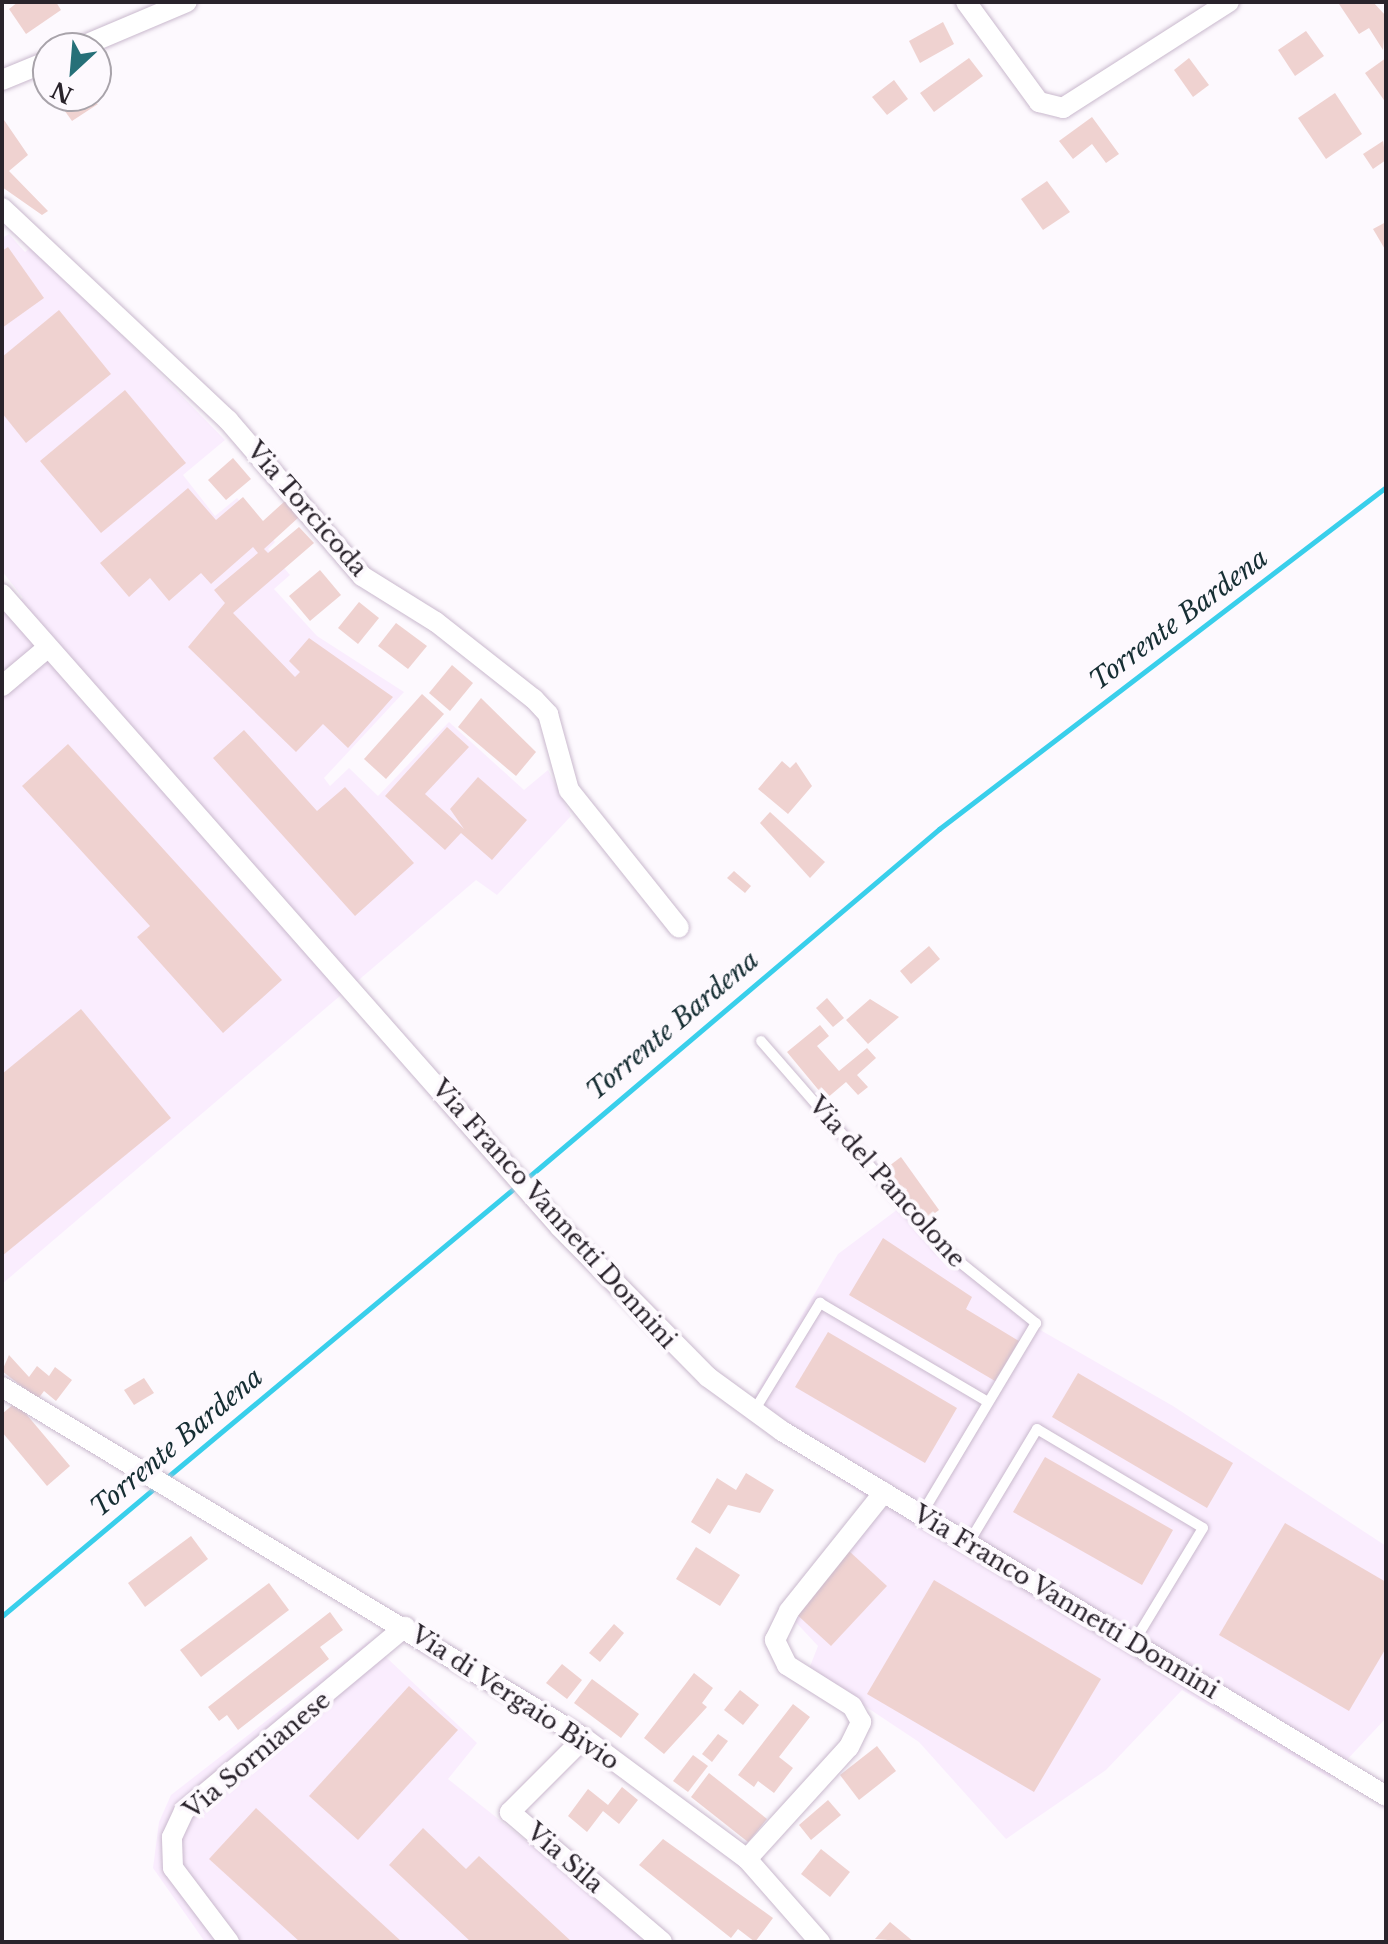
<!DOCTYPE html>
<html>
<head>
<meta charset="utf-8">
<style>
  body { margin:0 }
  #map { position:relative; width:1388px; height:1944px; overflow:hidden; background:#fdf9fe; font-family:"Libre Baskerville",serif }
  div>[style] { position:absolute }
  .built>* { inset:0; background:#faedfe }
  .stream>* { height:5px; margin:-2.5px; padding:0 2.5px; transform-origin:2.5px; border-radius:2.5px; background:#39cfeb }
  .building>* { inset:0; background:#efd2d0 }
  .roads { filter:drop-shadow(0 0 2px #c9b9cd) drop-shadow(0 0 2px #c9b9cd) }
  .service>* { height:10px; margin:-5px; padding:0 5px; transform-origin:5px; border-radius:5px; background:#fff }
  .minor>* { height:20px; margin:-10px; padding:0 10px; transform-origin:10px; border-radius:10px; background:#fff }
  span { translate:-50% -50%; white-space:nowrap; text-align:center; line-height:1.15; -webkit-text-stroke:8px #fdf9fe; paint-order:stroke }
  .street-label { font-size:24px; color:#29232b }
  .water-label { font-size:26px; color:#162e33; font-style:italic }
  .frame { position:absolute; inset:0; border:4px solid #29232b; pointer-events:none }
  .north { position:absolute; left:32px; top:32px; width:80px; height:80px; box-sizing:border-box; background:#fdf9fe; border:2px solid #a8a3aa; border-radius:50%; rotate:206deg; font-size:22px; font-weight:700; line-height:32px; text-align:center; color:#29232b }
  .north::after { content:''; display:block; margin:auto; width:28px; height:36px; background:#267078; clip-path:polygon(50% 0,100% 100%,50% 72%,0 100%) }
</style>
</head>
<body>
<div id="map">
  <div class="built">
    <i style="clip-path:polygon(9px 234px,25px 252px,34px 245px,225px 440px,183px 475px,215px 516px,237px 498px,275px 542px,268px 549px,290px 575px,274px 589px,317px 636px,404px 692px,324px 778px,330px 786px,349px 768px,378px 796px,449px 722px,524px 790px,548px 770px,571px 816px,497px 895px,476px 880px,2px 1284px,2px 616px,23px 598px,2px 571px,2px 238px)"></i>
    <i style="clip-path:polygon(898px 1209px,1021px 1319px,1173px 1406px,1386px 1546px,1386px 1718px,1330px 1778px,1182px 1690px,1106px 1770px,1006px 1839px,919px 1742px,809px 1669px,818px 1646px,789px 1615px,879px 1505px,743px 1416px,838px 1254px)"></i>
    <i style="clip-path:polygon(369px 1641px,477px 1743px,448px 1779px,653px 1942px,205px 1942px,153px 1868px,159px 1822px,171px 1795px)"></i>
  </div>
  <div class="stream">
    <i style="left:525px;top:1180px;width:543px;rotate:-40.29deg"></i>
    <i style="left:939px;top:829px;width:563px;rotate:-37.42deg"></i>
    <i style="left:165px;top:1479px;width:458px;rotate:-39.8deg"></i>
    <i style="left:2px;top:1616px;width:202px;rotate:-40deg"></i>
  </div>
  <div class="building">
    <i style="clip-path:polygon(18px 2px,56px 2px,61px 10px,26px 34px,9px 9px)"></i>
    <i style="clip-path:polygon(1373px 2px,1386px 16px,1383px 50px,1369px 28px,1359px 34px,1339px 4px)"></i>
    <i style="clip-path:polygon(943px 22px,954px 44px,920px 63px,909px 41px)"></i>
    <i style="clip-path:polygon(1306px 31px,1324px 56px,1295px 76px,1278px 50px)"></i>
    <i style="clip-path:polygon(969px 58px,983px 76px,934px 112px,920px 93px)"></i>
    <i style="clip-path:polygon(1189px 58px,1209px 85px,1193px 97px,1174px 70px)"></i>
    <i style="clip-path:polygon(1386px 58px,1386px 103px,1365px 73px)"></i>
    <i style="clip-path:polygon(894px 80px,908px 99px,887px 115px,872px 97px)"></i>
    <i style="clip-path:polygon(1335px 93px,1362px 134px,1326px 159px,1298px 118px)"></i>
    <i style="clip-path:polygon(79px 96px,98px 104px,72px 121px,62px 107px)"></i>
    <i style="clip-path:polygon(2px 117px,28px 155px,9px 171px,48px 211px,42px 215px,2px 187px)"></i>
    <i style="clip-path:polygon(1092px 117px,1119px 154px,1106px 163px,1092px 144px,1073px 159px,1059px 141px)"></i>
    <i style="clip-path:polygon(1383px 141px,1386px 160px,1373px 169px,1363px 154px)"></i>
    <i style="clip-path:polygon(1047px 181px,1070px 212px,1043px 230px,1021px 199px)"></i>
    <i style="clip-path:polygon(1386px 222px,1386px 251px,1373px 229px)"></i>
    <i style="clip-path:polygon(8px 247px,44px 298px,2px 328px,2px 251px)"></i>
    <i style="clip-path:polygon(59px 310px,111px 374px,26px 443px,2px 413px,2px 357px)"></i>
    <i style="clip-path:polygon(125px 390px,186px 463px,101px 533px,40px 461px)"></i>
    <i style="clip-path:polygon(233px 458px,251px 479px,226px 500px,208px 480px)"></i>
    <i style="clip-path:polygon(188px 488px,216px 520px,243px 497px,263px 521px,285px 501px,299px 517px,264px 549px,268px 553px,299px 527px,314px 543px,233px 613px,295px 677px,300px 672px,289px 661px,309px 638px,393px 697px,348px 748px,323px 724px,296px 752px,188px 647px,225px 603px,214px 590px,258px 553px,253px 547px,211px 584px,201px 573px,169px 601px,150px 578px,129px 597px,100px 563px)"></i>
    <i style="clip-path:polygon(320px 570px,341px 595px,310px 621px,289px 596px)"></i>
    <i style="clip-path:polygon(359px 602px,379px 618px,358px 644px,338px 628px)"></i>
    <i style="clip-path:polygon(396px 623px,427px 646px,408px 669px,378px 646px)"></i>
    <i style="clip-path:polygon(452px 665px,473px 683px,450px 711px,429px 693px)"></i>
    <i style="clip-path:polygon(422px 694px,444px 714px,386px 779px,364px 759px)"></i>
    <i style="clip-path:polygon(481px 698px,536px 752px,516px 776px,458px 727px)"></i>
    <i style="clip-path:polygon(447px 727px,469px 747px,425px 794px,464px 829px,450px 809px,478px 777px,527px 820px,492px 860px,461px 833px,445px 850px,385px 796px)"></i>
    <i style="clip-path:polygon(244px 730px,317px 811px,345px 787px,414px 863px,355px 916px,213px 758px)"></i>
    <i style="clip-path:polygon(68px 744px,282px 980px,223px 1033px,137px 937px,150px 926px,22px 786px)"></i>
    <i style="clip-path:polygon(782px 761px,790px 768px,796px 762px,812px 786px,788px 814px,758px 789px)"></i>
    <i style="clip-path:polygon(770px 812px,825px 862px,810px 878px,760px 823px)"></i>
    <i style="clip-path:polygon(734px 871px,751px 886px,745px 893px,727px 878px)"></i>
    <i style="clip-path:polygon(929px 946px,940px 959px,911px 984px,900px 971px)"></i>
    <i style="clip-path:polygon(827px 998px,844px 1018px,833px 1027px,816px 1008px)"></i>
    <i style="clip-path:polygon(870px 999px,899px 1017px,868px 1044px,846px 1020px)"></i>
    <i style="clip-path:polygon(81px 1009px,171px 1118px,2px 1256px,2px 1074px)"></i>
    <i style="clip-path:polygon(820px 1025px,829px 1036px,817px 1046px,839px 1071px,867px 1048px,876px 1058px,857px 1075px,868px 1087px,858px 1095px,846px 1082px,826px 1099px,787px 1052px)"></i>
    <i style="clip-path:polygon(901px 1157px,939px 1210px,923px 1222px,885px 1169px)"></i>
    <i style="clip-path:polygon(883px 1238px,972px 1297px,966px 1309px,1019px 1341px,995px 1381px,849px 1295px)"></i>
    <i style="clip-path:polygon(828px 1332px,957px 1408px,925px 1463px,795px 1387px)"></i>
    <i style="clip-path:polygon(9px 1355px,29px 1377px,37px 1366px,49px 1376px,55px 1367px,72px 1380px,56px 1401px,44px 1391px,38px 1399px,2px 1371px)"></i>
    <i style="clip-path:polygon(1078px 1373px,1233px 1463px,1207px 1508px,1052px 1417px)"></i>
    <i style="clip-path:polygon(144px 1378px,154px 1393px,134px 1405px,124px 1390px)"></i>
    <i style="clip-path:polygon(16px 1402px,70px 1466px,47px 1486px,2px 1432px,2px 1414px)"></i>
    <i style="clip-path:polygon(1045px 1457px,1173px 1530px,1142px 1585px,1013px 1512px)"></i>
    <i style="clip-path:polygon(746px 1473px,774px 1490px,760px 1513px,728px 1505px,710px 1534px,691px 1522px,717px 1478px,736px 1490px)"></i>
    <i style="clip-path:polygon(1285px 1523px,1386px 1582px,1386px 1648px,1349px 1711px,1219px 1635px)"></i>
    <i style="clip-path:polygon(191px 1536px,208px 1559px,145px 1607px,128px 1583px)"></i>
    <i style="clip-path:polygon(696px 1547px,740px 1575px,720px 1606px,676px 1579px)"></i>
    <i style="clip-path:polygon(849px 1551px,887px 1586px,831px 1646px,793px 1611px)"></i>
    <i style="clip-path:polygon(934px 1580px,1101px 1679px,1034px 1792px,867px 1694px)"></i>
    <i style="clip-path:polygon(269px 1583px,289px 1610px,201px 1677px,180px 1650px)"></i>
    <i style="clip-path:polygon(330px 1612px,343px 1630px,320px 1647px,329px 1659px,238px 1730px,227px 1715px,219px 1721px,208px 1707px)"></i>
    <i style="clip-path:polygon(614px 1624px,624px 1633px,600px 1662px,589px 1653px)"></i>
    <i style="clip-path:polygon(562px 1664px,582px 1680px,567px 1699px,546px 1683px)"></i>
    <i style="clip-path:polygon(694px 1673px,713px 1688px,702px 1703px,707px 1707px,664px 1754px,644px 1738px)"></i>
    <i style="clip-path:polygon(592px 1679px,639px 1714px,621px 1738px,574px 1703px)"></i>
    <i style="clip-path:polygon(409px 1686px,458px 1730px,358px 1840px,309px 1796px)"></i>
    <i style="clip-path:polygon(740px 1690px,759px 1705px,743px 1725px,724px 1710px)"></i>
    <i style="clip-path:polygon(793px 1704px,810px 1717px,779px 1757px,793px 1768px,774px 1793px,758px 1781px,754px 1787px,738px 1775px)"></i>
    <i style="clip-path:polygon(718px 1734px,728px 1741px,712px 1762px,702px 1754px)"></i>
    <i style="clip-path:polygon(877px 1746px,896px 1771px,859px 1800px,840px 1775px)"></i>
    <i style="clip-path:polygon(693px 1755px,708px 1766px,688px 1792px,673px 1781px)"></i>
    <i style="clip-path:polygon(709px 1773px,767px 1819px,748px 1842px,691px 1797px)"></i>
    <i style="clip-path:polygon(622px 1787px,638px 1800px,619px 1824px,603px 1811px,587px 1832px,568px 1816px,588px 1789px,608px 1805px)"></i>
    <i style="clip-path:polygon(828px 1800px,841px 1815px,811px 1840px,799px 1825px)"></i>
    <i style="clip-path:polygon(256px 1808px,402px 1942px,300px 1942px,209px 1859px)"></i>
    <i style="clip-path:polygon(423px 1828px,466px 1869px,479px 1856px,572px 1942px,471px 1942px,389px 1865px)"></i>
    <i style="clip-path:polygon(663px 1839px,773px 1918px,755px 1942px,738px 1929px,731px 1938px,639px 1865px)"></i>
    <i style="clip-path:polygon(821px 1849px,850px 1872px,830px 1897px,801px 1874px)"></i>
    <i style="clip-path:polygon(890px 1922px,914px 1942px,875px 1939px)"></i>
  </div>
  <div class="roads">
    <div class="service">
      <i style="left:761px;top:1041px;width:274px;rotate:48.9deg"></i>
      <i style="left:941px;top:1247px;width:122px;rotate:38.7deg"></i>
      <i style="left:1036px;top:1323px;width:224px;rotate:120.9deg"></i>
      <i style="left:754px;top:1411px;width:127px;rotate:-58.6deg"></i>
      <i style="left:820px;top:1303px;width:195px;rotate:30.5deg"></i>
      <i style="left:968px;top:1544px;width:134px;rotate:-59deg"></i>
      <i style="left:1037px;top:1429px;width:193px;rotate:30.8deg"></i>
      <i style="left:1203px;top:1528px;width:133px;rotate:121.2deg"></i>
    </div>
    <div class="minor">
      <i style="left:966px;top:2px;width:124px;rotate:53.9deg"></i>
      <i style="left:1039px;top:102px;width:25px;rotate:14deg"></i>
      <i style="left:1063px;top:108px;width:197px;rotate:-32.6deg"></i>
      <i style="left:78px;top:48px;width:118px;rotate:-22.9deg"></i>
      <i style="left:2px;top:80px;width:50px;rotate:-22.4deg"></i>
      <i style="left:2px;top:208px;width:310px;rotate:43.2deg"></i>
      <i style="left:228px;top:420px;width:206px;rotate:49.3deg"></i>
      <i style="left:362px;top:576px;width:87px;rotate:31.9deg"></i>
      <i style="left:436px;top:622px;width:125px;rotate:38.2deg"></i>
      <i style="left:534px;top:699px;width:21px;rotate:47deg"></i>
      <i style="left:548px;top:714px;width:79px;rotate:74.6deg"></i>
      <i style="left:569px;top:790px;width:176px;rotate:51.4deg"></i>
      <i style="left:2px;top:594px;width:844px;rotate:48.6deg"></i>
      <i style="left:560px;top:1227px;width:211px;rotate:45.4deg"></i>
      <i style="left:708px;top:1377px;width:92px;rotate:36.1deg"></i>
      <i style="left:782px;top:1431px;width:706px;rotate:31.14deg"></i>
      <i style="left:2px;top:686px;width:57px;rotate:-40.1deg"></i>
      <i style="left:2px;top:1387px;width:680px;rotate:31.09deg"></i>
      <i style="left:584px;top:1738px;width:203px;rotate:36.6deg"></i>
      <i style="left:747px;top:1859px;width:111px;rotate:48.7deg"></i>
      <i style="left:584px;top:1738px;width:105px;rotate:135deg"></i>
      <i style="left:510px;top:1812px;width:200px;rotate:40.5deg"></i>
      <i style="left:747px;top:1859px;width:151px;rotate:-47.7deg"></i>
      <i style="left:849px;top:1747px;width:28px;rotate:-64deg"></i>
      <i style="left:861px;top:1722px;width:18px;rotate:-119deg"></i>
      <i style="left:852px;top:1706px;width:77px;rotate:-147.8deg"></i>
      <i style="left:787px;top:1665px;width:28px;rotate:-116deg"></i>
      <i style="left:775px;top:1640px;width:32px;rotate:-64deg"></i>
      <i style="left:789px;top:1611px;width:152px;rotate:-51.4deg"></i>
      <i style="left:229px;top:1942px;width:93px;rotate:-127.1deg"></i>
      <i style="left:173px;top:1868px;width:31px;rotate:-92deg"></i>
      <i style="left:172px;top:1837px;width:29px;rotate:-65deg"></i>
      <i style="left:184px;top:1811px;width:288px;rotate:-39.8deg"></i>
    </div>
  </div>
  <div class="street-label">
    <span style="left:307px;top:509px;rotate:49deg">Via Torcicoda</span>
    <span style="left:887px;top:1182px;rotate:48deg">Via del Pancolone</span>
    <span style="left:554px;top:1214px;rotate:48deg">Via Franco Vannetti Donnini</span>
    <span style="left:1066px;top:1602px;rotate:31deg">Via Franco Vannetti Donnini</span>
    <span style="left:515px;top:1698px;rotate:33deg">Via di Vergaio Bivio</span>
    <span style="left:257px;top:1755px;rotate:-40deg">Via Sornianese</span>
    <span style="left:565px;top:1858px;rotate:41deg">Via Sila</span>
  </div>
  <div class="water-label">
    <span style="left:1179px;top:620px;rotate:-37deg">Torrente Bardena</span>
    <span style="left:673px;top:1026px;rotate:-40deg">Torrente Bardena</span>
    <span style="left:177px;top:1443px;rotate:-40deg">Torrente Bardena</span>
  </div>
  <div class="frame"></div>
  <div class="north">N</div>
</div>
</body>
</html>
